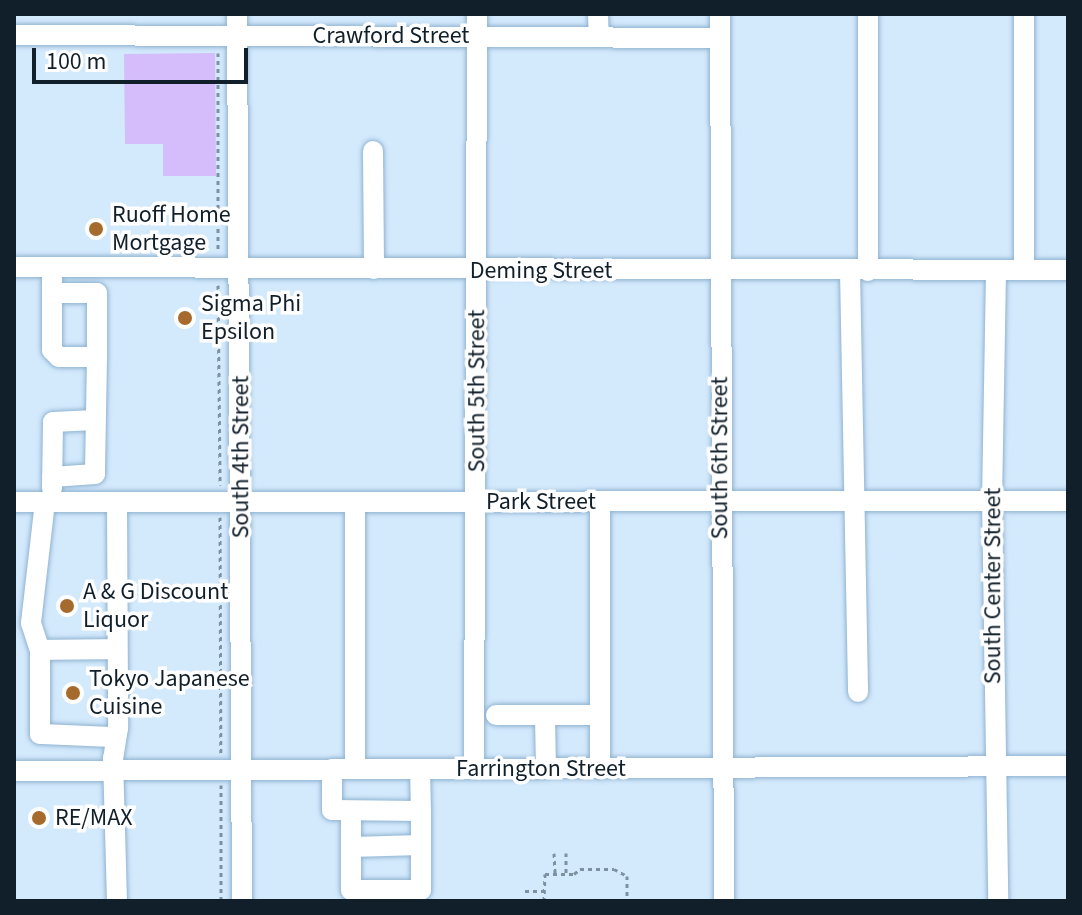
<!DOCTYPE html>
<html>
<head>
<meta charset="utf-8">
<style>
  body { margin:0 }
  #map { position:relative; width:1082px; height:915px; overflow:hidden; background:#d3e9fc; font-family:"Source Sans 3",sans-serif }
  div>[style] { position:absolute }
  .green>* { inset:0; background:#d5bcfb }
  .path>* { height:3px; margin-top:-1.5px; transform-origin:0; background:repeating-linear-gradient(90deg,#7e91a0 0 4px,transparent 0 8px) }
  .roads { filter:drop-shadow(0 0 2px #8fb3d1) drop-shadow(0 0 2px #8fb3d1) }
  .minor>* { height:20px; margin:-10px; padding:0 10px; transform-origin:10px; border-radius:10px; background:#fff }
  .dots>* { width:22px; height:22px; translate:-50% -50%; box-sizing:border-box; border:4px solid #fff; border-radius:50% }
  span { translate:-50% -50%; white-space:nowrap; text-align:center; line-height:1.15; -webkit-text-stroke:7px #fff; paint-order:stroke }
  .street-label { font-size:24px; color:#111f2a }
  .poi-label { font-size:24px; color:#111f2a }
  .left { translate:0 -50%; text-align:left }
  .frame { position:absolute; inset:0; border:16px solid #111f2a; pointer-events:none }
  .scale { position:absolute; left:32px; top:48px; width:216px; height:36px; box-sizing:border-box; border:4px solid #111f2a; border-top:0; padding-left:10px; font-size:24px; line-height:28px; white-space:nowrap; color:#111f2a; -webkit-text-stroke:6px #fff; paint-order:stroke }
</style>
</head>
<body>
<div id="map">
  <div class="green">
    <i style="clip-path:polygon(215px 53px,216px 176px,163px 176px,163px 144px,125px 144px,124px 54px)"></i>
  </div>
  <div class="path">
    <i style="left:218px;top:53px;width:196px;rotate:90deg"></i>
    <i style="left:218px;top:285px;width:200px;rotate:89.4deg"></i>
    <i style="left:220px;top:517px;width:236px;rotate:89.8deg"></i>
    <i style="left:221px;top:785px;width:116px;rotate:90deg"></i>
    <i style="left:554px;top:853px;width:21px;rotate:87deg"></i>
    <i style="left:566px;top:853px;width:21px;rotate:90deg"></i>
    <i style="left:525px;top:891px;width:19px"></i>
    <i style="left:544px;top:901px;width:27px;rotate:-88deg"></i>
    <i style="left:545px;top:874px;width:29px"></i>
    <i style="left:574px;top:874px;width:8px;rotate:-40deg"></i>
    <i style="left:580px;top:869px;width:34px"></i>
    <i style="left:614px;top:869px;width:15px;rotate:28deg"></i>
    <i style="left:627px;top:876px;width:25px;rotate:90deg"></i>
  </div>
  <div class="roads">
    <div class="minor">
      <i style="left:237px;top:14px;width:887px;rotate:89.68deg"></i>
      <i style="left:598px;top:14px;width:23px;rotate:88deg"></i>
      <i style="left:720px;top:14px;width:887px;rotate:89.74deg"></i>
      <i style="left:868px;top:14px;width:257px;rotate:90deg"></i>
      <i style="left:14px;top:35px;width:706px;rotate:0.24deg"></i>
      <i style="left:373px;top:151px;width:118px;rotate:89.5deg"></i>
      <i style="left:14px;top:267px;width:1054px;rotate:0.16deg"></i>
      <i style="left:52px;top:269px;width:81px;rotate:90deg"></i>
      <i style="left:52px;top:350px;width:10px;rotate:45deg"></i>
      <i style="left:59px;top:357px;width:38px"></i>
      <i style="left:97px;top:357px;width:117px;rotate:91deg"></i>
      <i style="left:95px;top:474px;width:43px;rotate:176deg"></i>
      <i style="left:1024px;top:270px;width:256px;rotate:-90deg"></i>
      <i style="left:850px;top:271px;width:421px;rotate:88.9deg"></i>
      <i style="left:996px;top:272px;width:227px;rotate:91deg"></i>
      <i style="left:992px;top:499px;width:402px;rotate:89.1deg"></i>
      <i style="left:52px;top:293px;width:45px"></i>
      <i style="left:97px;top:293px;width:64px;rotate:90deg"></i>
      <i style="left:52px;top:488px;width:66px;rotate:-89.1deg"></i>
      <i style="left:53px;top:422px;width:42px;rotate:-2.7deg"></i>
      <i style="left:14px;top:502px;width:1054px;rotate:-0.05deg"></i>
      <i style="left:45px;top:502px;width:122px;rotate:96.6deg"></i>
      <i style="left:31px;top:623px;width:28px;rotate:72deg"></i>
      <i style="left:40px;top:650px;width:84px;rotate:90deg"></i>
      <i style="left:40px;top:734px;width:73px;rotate:2.4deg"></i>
      <i style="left:117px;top:502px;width:226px;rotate:89.7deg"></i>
      <i style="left:118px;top:728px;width:30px;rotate:99deg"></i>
      <i style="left:113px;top:758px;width:143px;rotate:88.4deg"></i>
      <i style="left:40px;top:650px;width:77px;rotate:-0.7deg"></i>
      <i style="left:496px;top:715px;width:49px"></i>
      <i style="left:332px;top:769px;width:41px;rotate:90deg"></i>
      <i style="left:332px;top:810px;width:89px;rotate:0.6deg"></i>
      <i style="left:421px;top:811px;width:42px;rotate:-91.4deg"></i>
      <i style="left:355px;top:769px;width:267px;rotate:-90deg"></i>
      <i style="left:474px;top:769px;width:755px;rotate:-89.77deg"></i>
      <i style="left:546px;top:769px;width:54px;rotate:-91.1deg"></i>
      <i style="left:545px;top:715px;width:55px"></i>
      <i style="left:600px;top:769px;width:267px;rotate:-90deg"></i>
      <i style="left:14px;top:771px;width:1054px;rotate:-0.27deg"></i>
      <i style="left:351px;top:811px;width:79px;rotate:90deg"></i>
      <i style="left:351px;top:890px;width:70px"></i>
      <i style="left:421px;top:890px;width:79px;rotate:-90deg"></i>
      <i style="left:351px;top:847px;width:70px;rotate:-1.6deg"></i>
    </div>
  </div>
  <div class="dots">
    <i style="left:96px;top:229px;background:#a76a2d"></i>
    <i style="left:185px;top:318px;background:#a76a2d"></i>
    <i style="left:67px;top:606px;background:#a76a2d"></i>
    <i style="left:73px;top:693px;background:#a76a2d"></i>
    <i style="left:39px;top:818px;background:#a76a2d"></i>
  </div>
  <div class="street-label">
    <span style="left:391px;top:36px">Crawford Street</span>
    <span style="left:541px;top:271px">Deming Street</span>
    <span style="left:477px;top:391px;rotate:-90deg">South 5th Street</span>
    <span style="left:241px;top:457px;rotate:-90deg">South 4th Street</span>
    <span style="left:720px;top:458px;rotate:-90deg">South 6th Street</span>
    <span style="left:541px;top:502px">Park Street</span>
    <span style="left:993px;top:586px;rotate:-90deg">South Center Street</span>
    <span style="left:541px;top:769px">Farrington Street</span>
  </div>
  <div class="poi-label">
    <span class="left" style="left:112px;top:229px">Ruoff Home<br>Mortgage</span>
    <span class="left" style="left:201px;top:318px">Sigma Phi<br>Epsilon</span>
    <span class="left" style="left:83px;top:606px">A &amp; G Discount<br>Liquor</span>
    <span class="left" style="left:89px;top:693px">Tokyo Japanese<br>Cuisine</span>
    <span class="left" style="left:55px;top:818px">RE/MAX</span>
  </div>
  <div class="frame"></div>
  <div class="scale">100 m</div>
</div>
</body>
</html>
